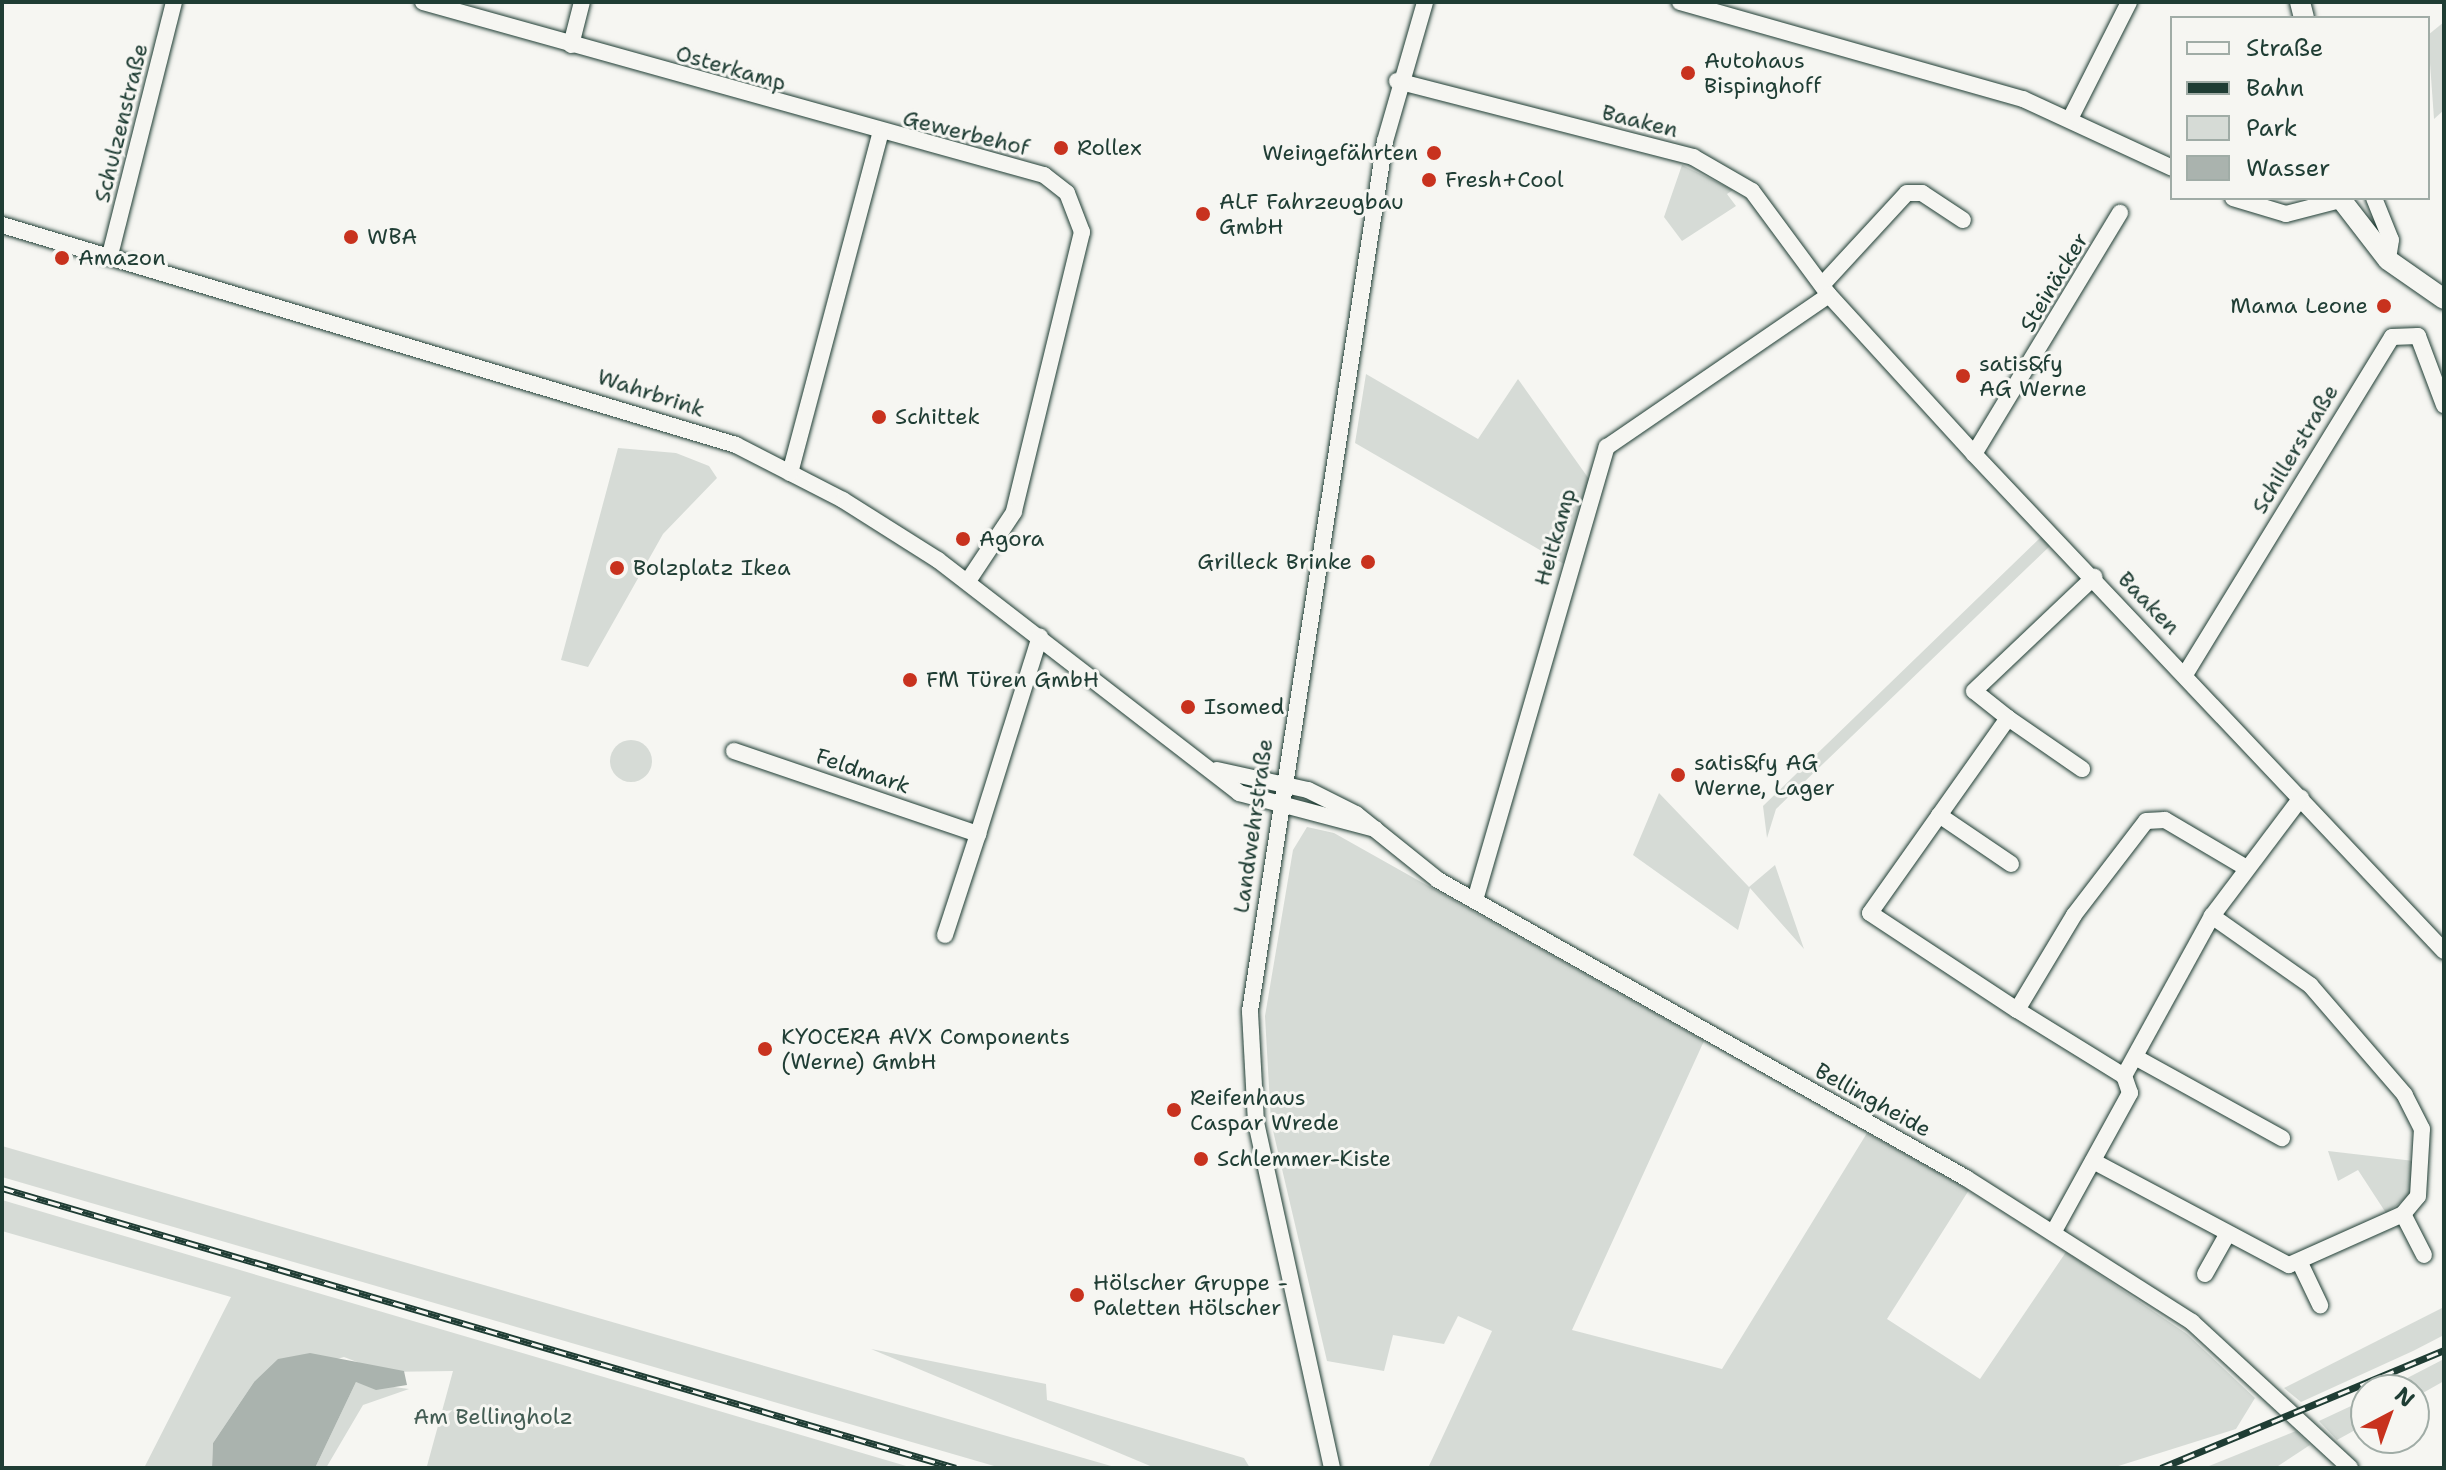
<!DOCTYPE html>
<html>
<head>
<meta charset="utf-8">
<style>
  body { margin:0 }
  #map { position:relative; width:2446px; height:1470px; overflow:hidden; background:#f6f6f2; font-family:"Shantell Sans",sans-serif }
  div>[style] { position:absolute }
  .green>* { inset:0; background:#d6dbd6 }
  .round { border-radius:50% }
  .water>* { inset:0; background:#aab3ae }
  .roads { filter:drop-shadow(0 0 2px #1f3d34) drop-shadow(0 0 2px #1f3d34) }
  .minor>* { height:16px; margin:-8px; padding:0 8px; transform-origin:8px; border-radius:8px; background:#f6f6f2 }
  .major>* { height:20px; margin:-10px; padding:0 10px; transform-origin:10px; border-radius:10px; background:#f6f6f2 }
  .rail>* { height:7px; margin-top:-3.5px; transform-origin:0; background:repeating-linear-gradient(90deg,#f6f6f2 0 12px,#1f3d34 0 24px); box-sizing:border-box; border-block:2px solid #1f3d34 }
  .dots>* { width:22px; height:22px; translate:-50% -50%; box-sizing:border-box; border:4px solid #f6f6f2; border-radius:50% }
  span { translate:-50% -50%; white-space:nowrap; text-align:center; line-height:1.15; -webkit-text-stroke:6px #f6f6f2; paint-order:stroke }
  .poi-label { font-size:22px; color:#1f3d34 }
  .left { translate:0 -50%; text-align:left }
  .right { translate:-100% -50%; text-align:right }
  .street-label { font-size:22px; color:#1f3d34 }
  .park-label { font-size:22px; color:#445d54 }
  .frame { position:absolute; inset:0; border:4px solid #1f3d34; pointer-events:none }
  .legend { position:absolute; left:2170px; top:16px; width:260px; height:184px; box-sizing:border-box; background:#f6f6f2; border:2px solid #a0aca6; margin:0; padding:10px 14px; list-style:none; font-size:24px; color:#1f3d34 }
  .legend li { display:flex; align-items:center; gap:16px; height:40px }
  .legend b { width:40px; border:2px solid #a0aca6 }
  .north { position:absolute; left:2350px; top:1374px; width:80px; height:80px; box-sizing:border-box; background:#f6f6f2; border:2px solid #a0aca6; border-radius:50%; rotate:41deg; font-size:22px; font-weight:700; line-height:32px; text-align:center; color:#1f3d34 }
  .north::after { content:''; display:block; margin:auto; width:28px; height:36px; background:#c8321e; clip-path:polygon(50% 0,100% 100%,50% 72%,0 100%) }
</style>
</head>
<body>
<div id="map">
  <div class="green">
    <i style="clip-path:polygon(2444px 22px,2444px 110px,2434px 119px,2428px 35px)"></i>
    <i style="clip-path:polygon(1682px 165px,1733px 190px,1727px 194px,1736px 206px,1682px 241px,1664px 217px)"></i>
    <i style="clip-path:polygon(1366px 374px,1478px 439px,1518px 379px,1589px 479px,1564px 564px,1355px 443px)"></i>
    <i style="clip-path:polygon(618px 448px,676px 453px,709px 466px,717px 478px,663px 534px,588px 667px,561px 660px)"></i>
    <i style="clip-path:polygon(2042px 536px,2051px 545px,1776px 809px,1767px 838px,1763px 806px)"></i>
    <i class="round" style="left:610px;top:740px;width:42px;height:42px"></i>
    <i style="clip-path:polygon(1659px 793px,1749px 887px,1775px 865px,1804px 949px,1750px 888px,1738px 930px,1633px 855px)"></i>
    <i style="clip-path:polygon(1307px 827px,1334px 833px,1704px 1041px,1572px 1330px,1722px 1369px,1867px 1133px,1969px 1190px,1887px 1319px,1980px 1379px,2066px 1252px,2187px 1334px,2255px 1398px,2236px 1429px,2112px 1468px,1428px 1468px,1492px 1331px,1458px 1316px,1444px 1344px,1393px 1335px,1384px 1371px,1327px 1361px,1271px 1122px,1265px 1016px,1293px 850px)"></i>
    <i style="clip-path:polygon(2px 1146px,1118px 1468px,1001px 1468px,2px 1177px)"></i>
    <i style="clip-path:polygon(2328px 1151px,2414px 1161px,2413px 1193px,2386px 1213px,2358px 1170px,2338px 1181px)"></i>
    <i style="clip-path:polygon(2px 1200px,913px 1468px,435px 1468px,427px 1466px,453px 1371px,383px 1372px,344px 1357px,254px 1382px,213px 1443px,212px 1468px,144px 1468px,231px 1297px,2px 1231px)"></i>
    <i style="clip-path:polygon(2444px 1307px,2444px 1335px,2413px 1351px,2301px 1402px,2284px 1388px)"></i>
    <i style="clip-path:polygon(871px 1349px,1046px 1384px,1047px 1400px,1244px 1458px,1250px 1468px,1155px 1468px)"></i>
    <i style="clip-path:polygon(2444px 1359px,2444px 1381px,2414px 1398px,2414px 1390px,2384px 1390px)"></i>
    <i style="clip-path:polygon(356px 1382px,409px 1389px,363px 1405px,326px 1468px,315px 1468px)"></i>
    <i style="clip-path:polygon(2366px 1399px,2366px 1424px,2337px 1440px,2319px 1421px)"></i>
    <i style="clip-path:polygon(2296px 1431px,2310px 1445px,2275px 1468px,2204px 1468px)"></i>
  </div>
  <div class="water">
    <i style="clip-path:polygon(310px 1353px,404px 1371px,407px 1385px,376px 1390px,356px 1382px,315px 1468px,212px 1468px,213px 1443px,254px 1382px,278px 1359px)"></i>
  </div>
  <div class="roads">
    <div class="minor">
      <i style="left:423px;top:2px;width:645px;rotate:15.57deg"></i>
      <i style="left:1044px;top:175px;width:29px;rotate:38deg"></i>
      <i style="left:1067px;top:193px;width:42px;rotate:69deg"></i>
      <i style="left:1082px;top:232px;width:288px;rotate:103.7deg"></i>
      <i style="left:1014px;top:512px;width:83px;rotate:123.7deg"></i>
      <i style="left:1680px;top:2px;width:356px;rotate:15.8deg"></i>
      <i style="left:2023px;top:99px;width:164px;rotate:24.8deg"></i>
      <i style="left:571px;top:45px;width:44px;rotate:-75.7deg"></i>
      <i style="left:1397px;top:81px;width:306px;rotate:14.4deg"></i>
      <i style="left:1693px;top:157px;width:68px;rotate:30deg"></i>
      <i style="left:1752px;top:191px;width:129px;rotate:53.5deg"></i>
      <i style="left:1829px;top:295px;width:215px;rotate:47.6deg"></i>
      <i style="left:1974px;top:454px;width:684px;rotate:46.6deg"></i>
      <i style="left:2070px;top:119px;width:131px;rotate:-63.2deg"></i>
      <i style="left:2233px;top:198px;width:55px;rotate:16.8deg"></i>
      <i style="left:2286px;top:214px;width:56px;rotate:-14.5deg"></i>
      <i style="left:2374px;top:198px;width:45px;rotate:68deg"></i>
      <i style="left:2391px;top:240px;width:20px;rotate:99deg"></i>
      <i style="left:2px;top:225px;width:766px;rotate:16.68deg"></i>
      <i style="left:736px;top:445px;width:120px;rotate:27.2deg"></i>
      <i style="left:843px;top:500px;width:112px;rotate:32.3deg"></i>
      <i style="left:938px;top:560px;width:381px;rotate:37.7deg"></i>
      <i style="left:1239px;top:793px;width:141px;rotate:14.8deg"></i>
      <i style="left:110px;top:255px;width:261px;rotate:-75.8deg"></i>
      <i style="left:1822px;top:285px;width:125px;rotate:-47.3deg"></i>
      <i style="left:1907px;top:193px;width:15px"></i>
      <i style="left:1922px;top:193px;width:49px;rotate:33.4deg"></i>
      <i style="left:1974px;top:454px;width:282px;rotate:-58.8deg"></i>
      <i style="left:790px;top:473px;width:351px;rotate:-75.1deg"></i>
      <i style="left:2186px;top:673px;width:394px;rotate:-58.5deg"></i>
      <i style="left:2392px;top:337px;width:26px;rotate:-2deg"></i>
      <i style="left:2418px;top:336px;width:74px;rotate:69.4deg"></i>
      <i style="left:2008px;top:718px;width:90px;rotate:34.6deg"></i>
      <i style="left:734px;top:751px;width:258px;rotate:18.8deg"></i>
      <i style="left:978px;top:834px;width:207px;rotate:-72.6deg"></i>
      <i style="left:1217px;top:770px;width:93px;rotate:12.4deg"></i>
      <i style="left:1308px;top:790px;width:54px;rotate:26.6deg"></i>
      <i style="left:1356px;top:814px;width:105px;rotate:38.8deg"></i>
      <i style="left:1438px;top:880px;width:606px;rotate:29.44deg"></i>
      <i style="left:1966px;top:1178px;width:268px;rotate:32.5deg"></i>
      <i style="left:2192px;top:1322px;width:215px;rotate:42.7deg"></i>
      <i style="left:1939px;top:815px;width:87px;rotate:34.2deg"></i>
      <i style="left:1475px;top:900px;width:472px;rotate:-73.8deg"></i>
      <i style="left:1607px;top:447px;width:269px;rotate:-34.4deg"></i>
      <i style="left:945px;top:935px;width:106px;rotate:-71.9deg"></i>
      <i style="left:2017px;top:1010px;width:176px;rotate:-146.6deg"></i>
      <i style="left:1870px;top:913px;width:239px;rotate:-54.7deg"></i>
      <i style="left:2008px;top:718px;width:43px;rotate:-141.5deg"></i>
      <i style="left:1974px;top:691px;width:166px;rotate:-43.5deg"></i>
      <i style="left:2135px;top:1057px;width:168px;rotate:28.9deg"></i>
      <i style="left:2124px;top:1076px;width:126px;rotate:-148.3deg"></i>
      <i style="left:2017px;top:1010px;width:111px;rotate:-59deg"></i>
      <i style="left:2074px;top:915px;width:118px;rotate:-52.5deg"></i>
      <i style="left:2146px;top:821px;width:19px;rotate:-3deg"></i>
      <i style="left:2165px;top:820px;width:91px;rotate:30.5deg"></i>
      <i style="left:2093px;top:1161px;width:222px;rotate:28deg"></i>
      <i style="left:2289px;top:1265px;width:125px;rotate:-24.1deg"></i>
      <i style="left:2403px;top:1214px;width:23px;rotate:-50deg"></i>
      <i style="left:2418px;top:1196px;width:67px;rotate:-86.6deg"></i>
      <i style="left:2422px;top:1129px;width:38px;rotate:-117deg"></i>
      <i style="left:2405px;top:1095px;width:145px;rotate:-130.8deg"></i>
      <i style="left:2310px;top:985px;width:120px;rotate:-144.9deg"></i>
      <i style="left:2403px;top:1214px;width:46px;rotate:62.9deg"></i>
      <i style="left:2053px;top:1233px;width:160px;rotate:-61.2deg"></i>
      <i style="left:2130px;top:1093px;width:18px;rotate:-109deg"></i>
      <i style="left:2124px;top:1076px;width:183px;rotate:-61.2deg"></i>
      <i style="left:2212px;top:916px;width:148px;rotate:-53deg"></i>
      <i style="left:2300px;top:1263px;width:47px;rotate:64.5deg"></i>
      <i style="left:2205px;top:1274px;width:45px;rotate:-60.6deg"></i>
      <i style="left:1332px;top:1468px;width:353px;rotate:-102.4deg"></i>
      <i style="left:1256px;top:1123px;width:112px;rotate:-93.1deg"></i>
      <i style="left:1250px;top:1011px;width:880px;rotate:-81.18deg"></i>
      <i style="left:1385px;top:141px;width:145px;rotate:-73.9deg"></i>
    </div>
    <div class="major">
      <i style="left:2300px;top:2px;width:16px;rotate:76deg"></i>
      <i style="left:2340px;top:198px;width:78px;rotate:52.3deg"></i>
      <i style="left:2388px;top:260px;width:68px;rotate:34.9deg"></i>
    </div>
  </div>
  <div class="rail">
    <i style="left:2px;top:1188px;width:994px;rotate:16.36deg"></i>
    <i style="left:2161px;top:1468px;width:307px;rotate:-22.6deg"></i>
  </div>
  <div class="dots">
    <i style="left:1688px;top:73px;background:#c8321e"></i>
    <i style="left:1061px;top:148px;background:#c8321e"></i>
    <i style="left:1434px;top:153px;background:#c8321e"></i>
    <i style="left:1429px;top:180px;background:#c8321e"></i>
    <i style="left:1203px;top:214px;background:#c8321e"></i>
    <i style="left:351px;top:237px;background:#c8321e"></i>
    <i style="left:62px;top:258px;background:#c8321e"></i>
    <i style="left:2384px;top:306px;background:#c8321e"></i>
    <i style="left:1963px;top:376px;background:#c8321e"></i>
    <i style="left:879px;top:417px;background:#c8321e"></i>
    <i style="left:963px;top:539px;background:#c8321e"></i>
    <i style="left:1368px;top:562px;background:#c8321e"></i>
    <i style="left:617px;top:568px;background:#c8321e"></i>
    <i style="left:910px;top:680px;background:#c8321e"></i>
    <i style="left:1188px;top:707px;background:#c8321e"></i>
    <i style="left:1678px;top:775px;background:#c8321e"></i>
    <i style="left:765px;top:1049px;background:#c8321e"></i>
    <i style="left:1174px;top:1110px;background:#c8321e"></i>
    <i style="left:1201px;top:1159px;background:#c8321e"></i>
    <i style="left:1077px;top:1295px;background:#c8321e"></i>
  </div>
  <div class="poi-label">
    <span class="left" style="left:1704px;top:73px">Autohaus<br>Bispinghoff</span>
    <span class="left" style="left:1077px;top:148px">Rollex</span>
    <span class="right" style="left:1418px;top:153px">Weingefährten</span>
    <span class="left" style="left:1445px;top:180px">Fresh+Cool</span>
    <span class="left" style="left:1219px;top:214px">ALF Fahrzeugbau<br>GmbH</span>
    <span class="left" style="left:367px;top:237px">WBA</span>
    <span class="left" style="left:78px;top:258px">Amazon</span>
    <span class="right" style="left:2368px;top:306px">Mama Leone</span>
    <span class="left" style="left:1979px;top:376px">satis&amp;fy<br>AG Werne</span>
    <span class="left" style="left:895px;top:417px">Schittek</span>
    <span class="left" style="left:979px;top:539px">Agora</span>
    <span class="right" style="left:1352px;top:562px">Grilleck Brinke</span>
    <span class="left" style="left:633px;top:568px">Bolzplatz Ikea</span>
    <span class="left" style="left:926px;top:680px">FM Türen GmbH</span>
    <span class="left" style="left:1204px;top:707px">Isomed</span>
    <span class="left" style="left:1694px;top:775px">satis&amp;fy AG<br>Werne, Lager</span>
    <span class="left" style="left:781px;top:1049px">KYOCERA AVX Components<br>(Werne) GmbH</span>
    <span class="left" style="left:1190px;top:1110px">Reifenhaus<br>Caspar Wrede</span>
    <span class="left" style="left:1217px;top:1159px">Schlemmer-Kiste</span>
    <span class="left" style="left:1093px;top:1295px">Hölscher Gruppe -<br>Paletten Hölscher</span>
  </div>
  <div class="street-label">
    <span style="left:731px;top:68px;rotate:16deg">Osterkamp</span>
    <span style="left:1640px;top:121px;rotate:14deg">Baaken</span>
    <span style="left:121px;top:123px;rotate:-76deg">Schulzenstraße</span>
    <span style="left:966px;top:133px;rotate:14deg">Gewerbehof</span>
    <span style="left:2054px;top:282px;rotate:-59deg">Steinäcker</span>
    <span style="left:651px;top:393px;rotate:18deg">Wahrbrink</span>
    <span style="left:2295px;top:449px;rotate:-59deg">Schillerstraße</span>
    <span style="left:1555px;top:537px;rotate:-74deg">Heitkamp</span>
    <span style="left:2149px;top:603px;rotate:46deg">Baaken</span>
    <span style="left:863px;top:771px;rotate:19deg">Feldmark</span>
    <span style="left:1253px;top:826px;rotate:-82deg">Landwehrstraße</span>
    <span style="left:1873px;top:1100px;rotate:29deg">Bellingheide</span>
  </div>
  <div class="park-label">
    <span style="left:493px;top:1417px">Am Bellingholz</span>
  </div>
  <div class="frame"></div>
  <ul class="legend">
  <li><b style="height:10px;background:#f6f6f2"></b>Straße</li>
  <li><b style="height:10px;background:#1f3d34"></b>Bahn</li>
  <li><b style="height:22px;background:#d6dbd6"></b>Park</li>
  <li><b style="height:22px;background:#aab3ae"></b>Wasser</li>
  </ul>
  <div class="north">N</div>
</div>
</body>
</html>
